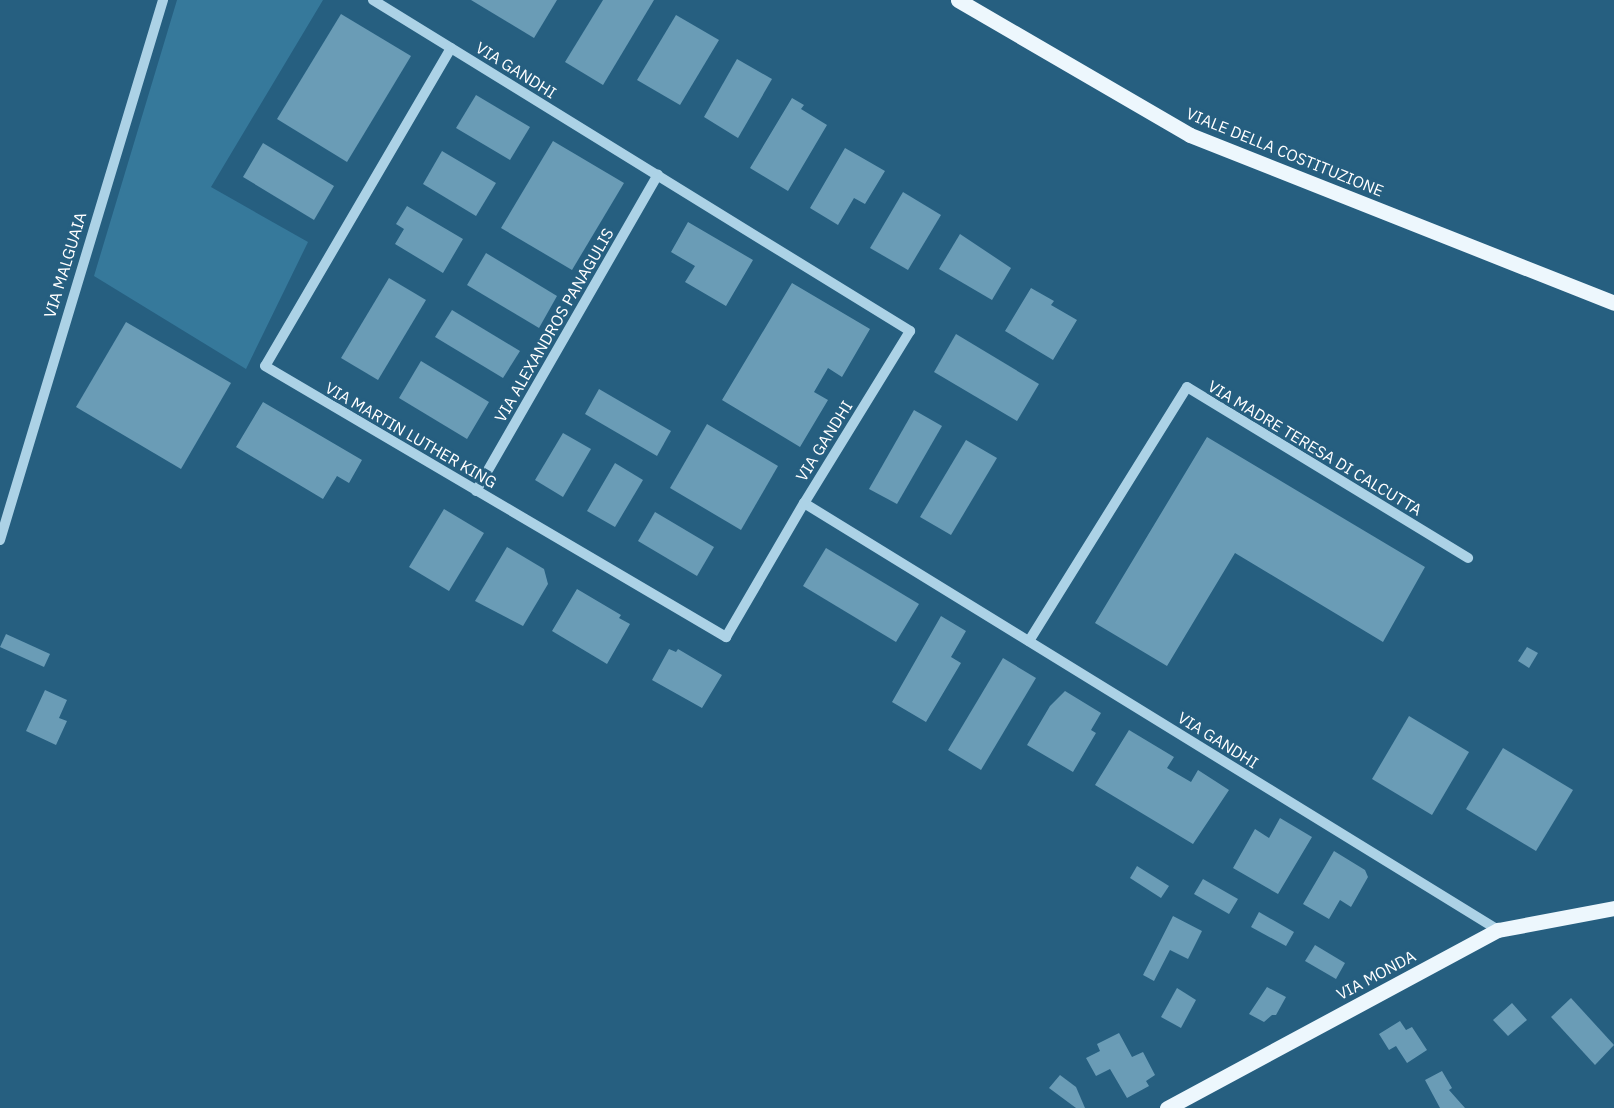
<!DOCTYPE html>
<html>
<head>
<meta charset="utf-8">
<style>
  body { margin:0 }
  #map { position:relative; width:1614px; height:1108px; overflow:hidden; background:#265f80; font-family:"IBM Plex Sans",sans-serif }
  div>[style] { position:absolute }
  .green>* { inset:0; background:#36799b }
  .building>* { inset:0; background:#6a9cb6 }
  .minor>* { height:10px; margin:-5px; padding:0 5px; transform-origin:5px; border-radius:5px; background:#acd2e6 }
  .major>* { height:15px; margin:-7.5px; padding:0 7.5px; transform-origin:7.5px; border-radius:7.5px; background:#edf7fd }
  span { translate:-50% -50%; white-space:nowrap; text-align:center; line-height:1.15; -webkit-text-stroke:6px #265f80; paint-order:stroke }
  .street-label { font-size:16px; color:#fff }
</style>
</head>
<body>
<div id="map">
  <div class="green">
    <i style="clip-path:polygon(177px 0,323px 0,211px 187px,308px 242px,246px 369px,94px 276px)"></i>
  </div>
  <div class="building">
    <i style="clip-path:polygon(471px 0,557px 0,534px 38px)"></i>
    <i style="clip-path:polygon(603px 0,654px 0,603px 85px,565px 62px)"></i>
    <i style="clip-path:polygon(341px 14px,411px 56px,347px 162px,277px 119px)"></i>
    <i style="clip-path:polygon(676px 15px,719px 40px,680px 105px,637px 80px)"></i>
    <i style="clip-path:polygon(737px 59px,772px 79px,738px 138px,704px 117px)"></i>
    <i style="clip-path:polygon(476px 95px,530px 127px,510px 160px,456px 128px)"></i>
    <i style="clip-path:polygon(792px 98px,804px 105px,801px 109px,827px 125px,788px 191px,750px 168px)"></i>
    <i style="clip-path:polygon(553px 141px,624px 183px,572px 270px,501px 228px)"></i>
    <i style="clip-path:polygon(263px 143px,334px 186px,314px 220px,243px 177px)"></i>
    <i style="clip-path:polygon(845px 148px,885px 171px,865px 204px,854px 198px,838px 225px,810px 208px)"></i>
    <i style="clip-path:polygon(442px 151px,496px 183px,476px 216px,423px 184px)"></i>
    <i style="clip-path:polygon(903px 192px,941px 215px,908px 270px,870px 248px)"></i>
    <i style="clip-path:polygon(407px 206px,463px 239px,443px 273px,395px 244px,404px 229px,396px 224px)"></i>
    <i style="clip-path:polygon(688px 222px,753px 260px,726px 306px,685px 282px,695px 266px,671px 252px)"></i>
    <i style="clip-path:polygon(960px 234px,1011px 268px,992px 300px,939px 269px)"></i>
    <i style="clip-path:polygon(486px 253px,557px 296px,539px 328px,467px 285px)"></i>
    <i style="clip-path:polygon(389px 278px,426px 300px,378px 380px,341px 358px)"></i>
    <i style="clip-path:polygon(792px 283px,870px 329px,842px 377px,828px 368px,814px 392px,828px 400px,800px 447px,722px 400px)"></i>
    <i style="clip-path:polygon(1031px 288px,1054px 301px,1051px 305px,1077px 320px,1053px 360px,1005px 331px)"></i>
    <i style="clip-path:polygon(452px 310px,520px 351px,503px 378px,435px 337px)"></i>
    <i style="clip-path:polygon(126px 322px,231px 383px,181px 469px,76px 407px)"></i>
    <i style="clip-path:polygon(956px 334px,1039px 384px,1017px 421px,934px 372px)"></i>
    <i style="clip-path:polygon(421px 361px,489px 402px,467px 439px,399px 398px)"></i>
    <i style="clip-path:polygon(599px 389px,671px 431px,657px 456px,585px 414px)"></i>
    <i style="clip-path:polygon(263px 402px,362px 460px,349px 483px,337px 476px,323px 499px,236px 447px)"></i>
    <i style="clip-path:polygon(914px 410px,942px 426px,897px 504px,869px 489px)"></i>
    <i style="clip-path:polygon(707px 424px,778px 466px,741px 530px,670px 488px)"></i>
    <i style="clip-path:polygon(563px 433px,591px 449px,563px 497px,535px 480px)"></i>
    <i style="clip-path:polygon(1207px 437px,1425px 567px,1383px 642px,1235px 553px,1167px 666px,1095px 623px)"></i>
    <i style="clip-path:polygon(966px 440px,997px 458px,951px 535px,920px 517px)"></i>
    <i style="clip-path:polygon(615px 463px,643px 480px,615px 527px,587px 511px)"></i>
    <i style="clip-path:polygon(444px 509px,484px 533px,449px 591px,409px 567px)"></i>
    <i style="clip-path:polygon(655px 512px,714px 547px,697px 576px,638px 541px)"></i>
    <i style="clip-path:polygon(507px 547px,544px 569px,548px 584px,523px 626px,475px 601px)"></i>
    <i style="clip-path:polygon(826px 548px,919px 604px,896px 642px,803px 586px)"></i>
    <i style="clip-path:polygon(577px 589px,621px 615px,619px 618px,630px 624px,607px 664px,552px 631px)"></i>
    <i style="clip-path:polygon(941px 616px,966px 631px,951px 657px,961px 663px,926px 722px,892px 702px)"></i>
    <i style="clip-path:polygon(6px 634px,50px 654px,44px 667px,0 647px)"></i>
    <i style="clip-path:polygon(1527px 647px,1538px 653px,1529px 668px,1518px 661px)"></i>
    <i style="clip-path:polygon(669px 649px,676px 652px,678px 649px,722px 675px,702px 708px,652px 680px)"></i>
    <i style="clip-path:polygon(1003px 658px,1036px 678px,981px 770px,948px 750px)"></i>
    <i style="clip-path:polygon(45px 690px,67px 700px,59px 718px,67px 721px,56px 745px,26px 731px)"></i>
    <i style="clip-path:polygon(1065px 691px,1101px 713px,1091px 730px,1096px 733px,1073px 772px,1027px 745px,1050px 706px)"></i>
    <i style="clip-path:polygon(1409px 716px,1469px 752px,1432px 815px,1372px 779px)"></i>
    <i style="clip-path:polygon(1129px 730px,1174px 757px,1167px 768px,1191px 782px,1198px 770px,1229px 790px,1193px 844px,1095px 785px)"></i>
    <i style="clip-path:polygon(1503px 748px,1573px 790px,1536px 851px,1466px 809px)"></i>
    <i style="clip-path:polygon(1280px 818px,1312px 837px,1278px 894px,1233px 868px,1255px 829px,1269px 838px)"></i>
    <i style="clip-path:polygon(1334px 851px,1365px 870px,1368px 877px,1351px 907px,1340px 900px,1329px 919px,1303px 904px)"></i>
    <i style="clip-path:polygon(1137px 866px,1169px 886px,1161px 898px,1130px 878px)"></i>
    <i style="clip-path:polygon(1203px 879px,1238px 899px,1229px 914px,1194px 894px)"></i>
    <i style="clip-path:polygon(1259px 912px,1294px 932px,1286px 946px,1251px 927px)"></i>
    <i style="clip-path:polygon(1173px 916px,1202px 931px,1188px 959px,1170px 950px,1154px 981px,1143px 975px)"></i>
    <i style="clip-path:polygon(1315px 945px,1345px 963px,1336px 979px,1305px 961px)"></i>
    <i style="clip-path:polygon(1267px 987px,1286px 997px,1276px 1015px,1272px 1015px,1264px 1022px,1249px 1014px)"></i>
    <i style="clip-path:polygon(1177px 988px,1196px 1000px,1181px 1028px,1161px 1017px)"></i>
    <i style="clip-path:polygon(1571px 998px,1614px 1045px,1595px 1065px,1551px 1017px)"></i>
    <i style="clip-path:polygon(1512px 1003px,1527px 1020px,1508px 1036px,1493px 1020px)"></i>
    <i style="clip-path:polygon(1400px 1021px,1406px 1030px,1412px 1027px,1427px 1050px,1407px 1063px,1396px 1046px,1389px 1050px,1379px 1034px)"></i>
    <i style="clip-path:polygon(1119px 1033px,1132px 1057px,1143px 1052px,1155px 1075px,1146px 1081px,1149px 1086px,1127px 1098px,1110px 1069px,1096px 1076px,1086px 1058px,1100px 1051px,1097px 1044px)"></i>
    <i style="clip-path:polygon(1442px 1071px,1452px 1088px,1449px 1090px,1465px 1108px,1440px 1108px,1425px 1080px)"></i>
    <i style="clip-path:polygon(1060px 1075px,1076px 1087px,1085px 1108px,1076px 1108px,1049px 1088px)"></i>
  </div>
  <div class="minor">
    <i style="left:373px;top:0;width:631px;rotate:31.65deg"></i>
    <i style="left:910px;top:331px;width:202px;rotate:121.6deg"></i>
    <i style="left:804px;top:503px;width:815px;rotate:31.6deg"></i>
    <i style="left:451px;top:48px;width:368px;rotate:120.3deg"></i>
    <i style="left:265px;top:366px;width:535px;rotate:30.45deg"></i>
    <i style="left:726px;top:637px;width:155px;rotate:-59.8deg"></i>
    <i style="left:476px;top:491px;width:365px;rotate:-60.1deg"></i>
    <i style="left:0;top:540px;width:564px;rotate:-73.2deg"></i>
    <i style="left:1029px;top:641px;width:299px;rotate:-58.1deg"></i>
    <i style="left:1187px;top:387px;width:329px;rotate:31.3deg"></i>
  </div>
  <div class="major">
    <i style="left:958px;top:0;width:268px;rotate:30.2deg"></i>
    <i style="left:1190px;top:135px;width:456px;rotate:21.6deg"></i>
    <i style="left:1167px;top:1108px;width:376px;rotate:-28.3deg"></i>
    <i style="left:1498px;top:930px;width:118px;rotate:-10.7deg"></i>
  </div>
  <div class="street-label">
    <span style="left:516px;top:70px;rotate:32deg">VIA GANDHI</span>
    <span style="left:1285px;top:152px;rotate:22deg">VIALE DELLA COSTITUZIONE</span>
    <span style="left:65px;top:265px;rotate:-73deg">VIA MALGUAIA</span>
    <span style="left:554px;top:325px;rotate:-60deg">VIA ALEXANDROS PANAGULIS</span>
    <span style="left:411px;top:435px;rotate:30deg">VIA MARTIN LUTHER KING</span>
    <span style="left:824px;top:441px;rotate:-58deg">VIA GANDHI</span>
    <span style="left:1315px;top:448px;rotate:31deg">VIA MADRE TERESA DI CALCUTTA</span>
    <span style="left:1218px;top:740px;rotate:32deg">VIA GANDHI</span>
    <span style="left:1376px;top:975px;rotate:-28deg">VIA MONDA</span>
  </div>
</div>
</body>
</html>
